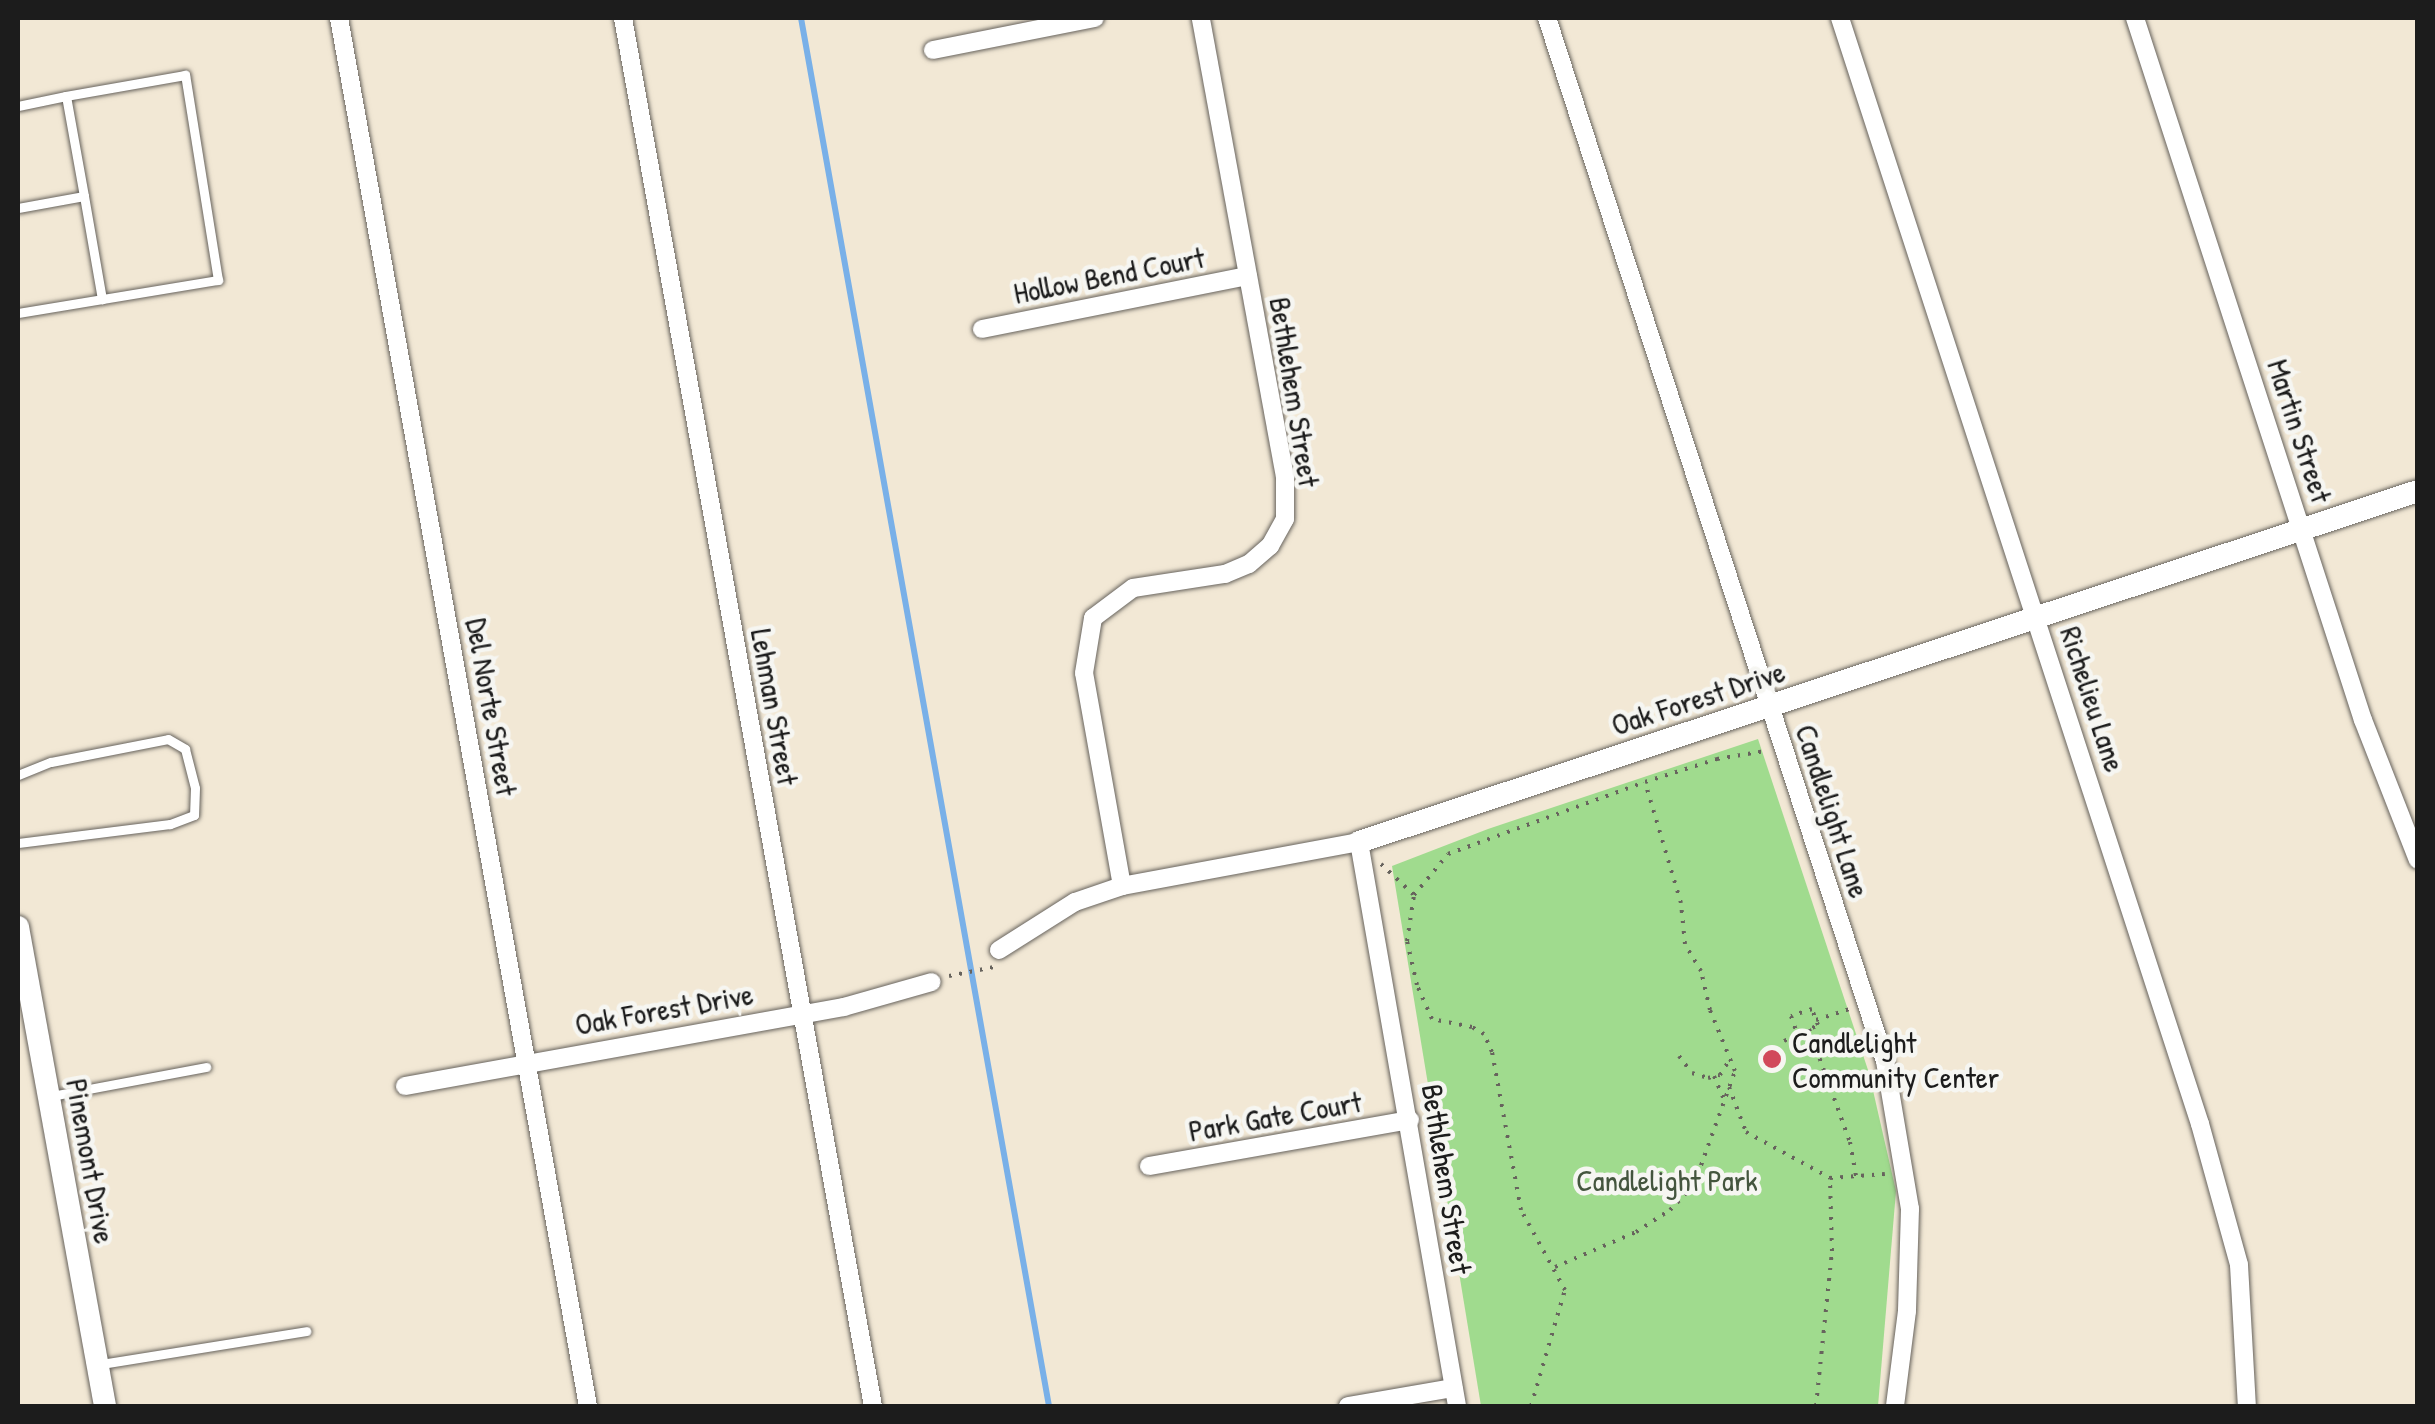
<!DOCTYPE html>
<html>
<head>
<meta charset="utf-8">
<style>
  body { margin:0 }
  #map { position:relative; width:2435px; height:1424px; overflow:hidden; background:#f2e8d5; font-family:"Patrick Hand",sans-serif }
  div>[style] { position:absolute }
  .green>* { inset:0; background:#a0db8e }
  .stream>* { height:6px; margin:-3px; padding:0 3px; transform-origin:3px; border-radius:3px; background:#79b0e8 }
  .path>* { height:4px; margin-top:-2px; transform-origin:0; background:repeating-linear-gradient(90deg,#67635d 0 2.5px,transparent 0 10.5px) }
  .roads { filter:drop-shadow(0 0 2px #67635d) drop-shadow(0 0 2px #67635d) }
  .lane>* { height:9px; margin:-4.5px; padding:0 4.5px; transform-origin:4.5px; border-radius:4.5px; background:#fff }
  .street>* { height:18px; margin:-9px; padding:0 9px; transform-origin:9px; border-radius:9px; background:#fff }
  .secondary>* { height:22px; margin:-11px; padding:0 11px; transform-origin:11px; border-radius:11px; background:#fff }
  .dots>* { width:28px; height:28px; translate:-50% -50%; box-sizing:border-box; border:5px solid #f6f6f2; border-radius:50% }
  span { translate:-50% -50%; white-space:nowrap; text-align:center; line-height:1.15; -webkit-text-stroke:9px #f6f6f2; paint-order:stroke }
  .street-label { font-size:30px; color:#1c1c1c }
  .poi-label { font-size:30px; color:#1c1c1c }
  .left { translate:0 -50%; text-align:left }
  .park-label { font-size:30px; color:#44553e }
  .frame { position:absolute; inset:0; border:20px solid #1c1c1c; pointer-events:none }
</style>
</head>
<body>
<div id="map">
  <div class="green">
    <i style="clip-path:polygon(1758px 739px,1869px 1073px,1896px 1191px,1878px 1406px,1481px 1406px,1392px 866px,1488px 829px)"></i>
  </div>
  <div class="stream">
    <i style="left:801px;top:18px;width:1410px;rotate:79.87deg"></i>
  </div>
  <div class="path">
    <i style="left:1381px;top:864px;width:45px;rotate:43.2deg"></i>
    <i style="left:949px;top:976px;width:46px;rotate:-11.3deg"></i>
    <i style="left:1816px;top:1020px;width:35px;rotate:-18deg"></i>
    <i style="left:1809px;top:1029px;width:120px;rotate:70.1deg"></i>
    <i style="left:1850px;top:1142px;width:35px;rotate:80deg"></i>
    <i style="left:1784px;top:1041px;width:38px;rotate:-25deg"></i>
    <i style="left:1818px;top:1025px;width:17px;rotate:-111deg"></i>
    <i style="left:1812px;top:1009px;width:22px;rotate:162deg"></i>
    <i style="left:1791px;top:1016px;width:18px;rotate:71deg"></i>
    <i style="left:1679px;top:1056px;width:21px;rotate:53deg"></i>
    <i style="left:1692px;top:1073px;width:17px;rotate:17deg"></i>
    <i style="left:1708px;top:1078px;width:12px;rotate:-14deg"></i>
    <i style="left:1720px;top:1075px;width:19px;rotate:-58deg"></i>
    <i style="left:1714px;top:1076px;width:25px;rotate:67deg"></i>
    <i style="left:1729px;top:1087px;width:48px;rotate:69.3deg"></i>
    <i style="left:1746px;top:1132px;width:96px;rotate:28.7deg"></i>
    <i style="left:1555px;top:1267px;width:88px;rotate:-23.4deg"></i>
    <i style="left:1636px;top:1232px;width:40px;rotate:-32.9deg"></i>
    <i style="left:1670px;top:1210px;width:35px;rotate:-46deg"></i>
    <i style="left:1694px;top:1185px;width:121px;rotate:-70.2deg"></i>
    <i style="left:1735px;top:1071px;width:66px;rotate:-112.3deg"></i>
    <i style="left:1710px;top:1010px;width:40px;rotate:-103deg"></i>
    <i style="left:1701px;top:971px;width:31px;rotate:-121deg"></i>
    <i style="left:1685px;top:944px;width:41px;rotate:-95.6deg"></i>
    <i style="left:1681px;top:903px;width:126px;rotate:-106.6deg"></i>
    <i style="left:1531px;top:1406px;width:121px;rotate:-73.7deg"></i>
    <i style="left:1565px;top:1290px;width:91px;rotate:-118.8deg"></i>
    <i style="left:1521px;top:1210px;width:161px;rotate:-100.4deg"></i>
    <i style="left:1492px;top:1052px;width:20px;rotate:-114deg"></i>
    <i style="left:1484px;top:1034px;width:14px;rotate:-150deg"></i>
    <i style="left:1472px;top:1027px;width:41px;rotate:-168.7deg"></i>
    <i style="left:1432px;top:1019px;width:37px;rotate:-114deg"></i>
    <i style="left:1417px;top:985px;width:45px;rotate:-102.8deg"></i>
    <i style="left:1407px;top:941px;width:47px;rotate:-81.3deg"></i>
    <i style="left:1414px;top:895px;width:53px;rotate:-50.3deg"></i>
    <i style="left:1448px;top:854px;width:210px;rotate:-20.1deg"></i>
    <i style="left:1645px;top:782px;width:76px;rotate:-17.7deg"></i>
    <i style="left:1717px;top:759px;width:49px;rotate:-9.5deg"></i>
    <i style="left:1816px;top:1406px;width:156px;rotate:-84.1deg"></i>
    <i style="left:1832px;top:1251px;width:73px;rotate:-91.6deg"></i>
    <i style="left:1830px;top:1178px;width:55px;rotate:-4.2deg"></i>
  </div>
  <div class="roads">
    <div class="lane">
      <i style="left:18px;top:106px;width:49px;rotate:-11.8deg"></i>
      <i style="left:66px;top:96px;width:102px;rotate:79.8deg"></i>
      <i style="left:84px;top:196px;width:67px;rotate:169.7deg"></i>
      <i style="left:84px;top:196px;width:105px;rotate:80.1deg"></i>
      <i style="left:18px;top:313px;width:203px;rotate:-9.4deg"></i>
      <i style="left:218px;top:280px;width:208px;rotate:-99.1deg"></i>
      <i style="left:185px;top:75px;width:121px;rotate:170deg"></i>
      <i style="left:18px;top:775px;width:35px;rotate:-22deg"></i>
      <i style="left:51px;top:762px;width:119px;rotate:-11.1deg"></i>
      <i style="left:168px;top:739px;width:20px;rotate:30deg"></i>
      <i style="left:185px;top:749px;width:40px;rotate:75.6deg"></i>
      <i style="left:195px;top:788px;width:27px;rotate:92deg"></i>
      <i style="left:194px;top:815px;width:26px;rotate:159deg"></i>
      <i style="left:170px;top:824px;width:153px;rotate:172.9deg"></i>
      <i style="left:51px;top:1096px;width:158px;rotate:-10.6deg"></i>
      <i style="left:101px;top:1364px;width:208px;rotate:-9.1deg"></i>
    </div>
    <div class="street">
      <i style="left:339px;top:18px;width:1410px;rotate:79.83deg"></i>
      <i style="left:623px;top:18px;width:1410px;rotate:79.79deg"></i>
      <i style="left:1547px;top:18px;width:1096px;rotate:72.04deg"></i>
      <i style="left:1885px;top:1061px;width:150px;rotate:80.4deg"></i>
      <i style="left:1910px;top:1209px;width:102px;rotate:91.7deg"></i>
      <i style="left:1907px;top:1311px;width:96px;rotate:97.2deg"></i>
      <i style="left:1840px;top:18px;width:1163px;rotate:71.97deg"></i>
      <i style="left:2200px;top:1124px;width:146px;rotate:74.5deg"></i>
      <i style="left:2239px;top:1265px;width:141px;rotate:86.8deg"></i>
      <i style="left:2135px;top:18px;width:738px;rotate:72.01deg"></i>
      <i style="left:2363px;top:720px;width:150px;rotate:68.6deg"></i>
      <i style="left:933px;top:50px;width:165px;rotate:-11.2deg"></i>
      <i style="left:982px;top:329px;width:271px;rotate:-11.3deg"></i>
      <i style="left:1122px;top:886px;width:216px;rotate:-100.1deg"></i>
      <i style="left:1084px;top:673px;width:56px;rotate:-80.7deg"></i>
      <i style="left:1093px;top:618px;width:50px;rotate:-36.9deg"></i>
      <i style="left:1133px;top:588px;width:93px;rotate:-8.7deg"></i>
      <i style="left:1225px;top:574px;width:26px;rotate:-23deg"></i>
      <i style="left:1249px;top:564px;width:28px;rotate:-41deg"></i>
      <i style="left:1270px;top:546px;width:31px;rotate:-61deg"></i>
      <i style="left:1285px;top:519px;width:42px;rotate:-90deg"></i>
      <i style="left:1285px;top:477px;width:467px;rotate:-100.4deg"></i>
      <i style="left:999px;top:950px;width:90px;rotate:-32.3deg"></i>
      <i style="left:1075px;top:902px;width:50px;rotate:-18.8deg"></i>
      <i style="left:1122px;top:886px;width:241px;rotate:-10.5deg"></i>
      <i style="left:1359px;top:842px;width:572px;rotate:80.14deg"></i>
      <i style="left:405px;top:1086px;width:446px;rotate:-10.2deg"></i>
      <i style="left:844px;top:1007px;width:91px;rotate:-15.9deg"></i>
      <i style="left:1149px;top:1166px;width:265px;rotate:-10deg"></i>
      <i style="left:1348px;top:1406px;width:107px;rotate:-9.7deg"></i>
    </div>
    <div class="secondary">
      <i style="left:1359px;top:842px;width:1116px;rotate:-18.34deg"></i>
      <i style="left:18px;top:927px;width:487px;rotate:79.7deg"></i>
    </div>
  </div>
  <div class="dots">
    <i style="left:1772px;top:1059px;background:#d1495b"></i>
  </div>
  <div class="street-label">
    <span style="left:1109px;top:275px;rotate:-11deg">Hollow Bend Court</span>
    <span style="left:1295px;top:392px;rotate:81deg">Bethlehem Street</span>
    <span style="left:2300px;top:431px;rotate:72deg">Martin Street</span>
    <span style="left:1698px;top:698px;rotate:-18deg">Oak Forest Drive</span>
    <span style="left:2093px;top:699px;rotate:72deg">Richelieu Lane</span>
    <span style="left:492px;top:707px;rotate:80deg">Del Norte Street</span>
    <span style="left:775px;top:707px;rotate:80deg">Lehman Street</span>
    <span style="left:1833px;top:811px;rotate:72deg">Candlelight Lane</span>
    <span style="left:664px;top:1009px;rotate:-10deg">Oak Forest Drive</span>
    <span style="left:1275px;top:1116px;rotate:-10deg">Park Gate Court</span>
    <span style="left:91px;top:1161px;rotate:80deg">Pinemont Drive</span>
    <span style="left:1447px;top:1179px;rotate:81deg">Bethlehem Street</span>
  </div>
  <div class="poi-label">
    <span class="left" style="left:1792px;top:1059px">Candlelight<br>Community Center</span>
  </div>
  <div class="park-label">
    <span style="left:1667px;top:1180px">Candlelight Park</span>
  </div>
  <div class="frame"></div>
</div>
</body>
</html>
